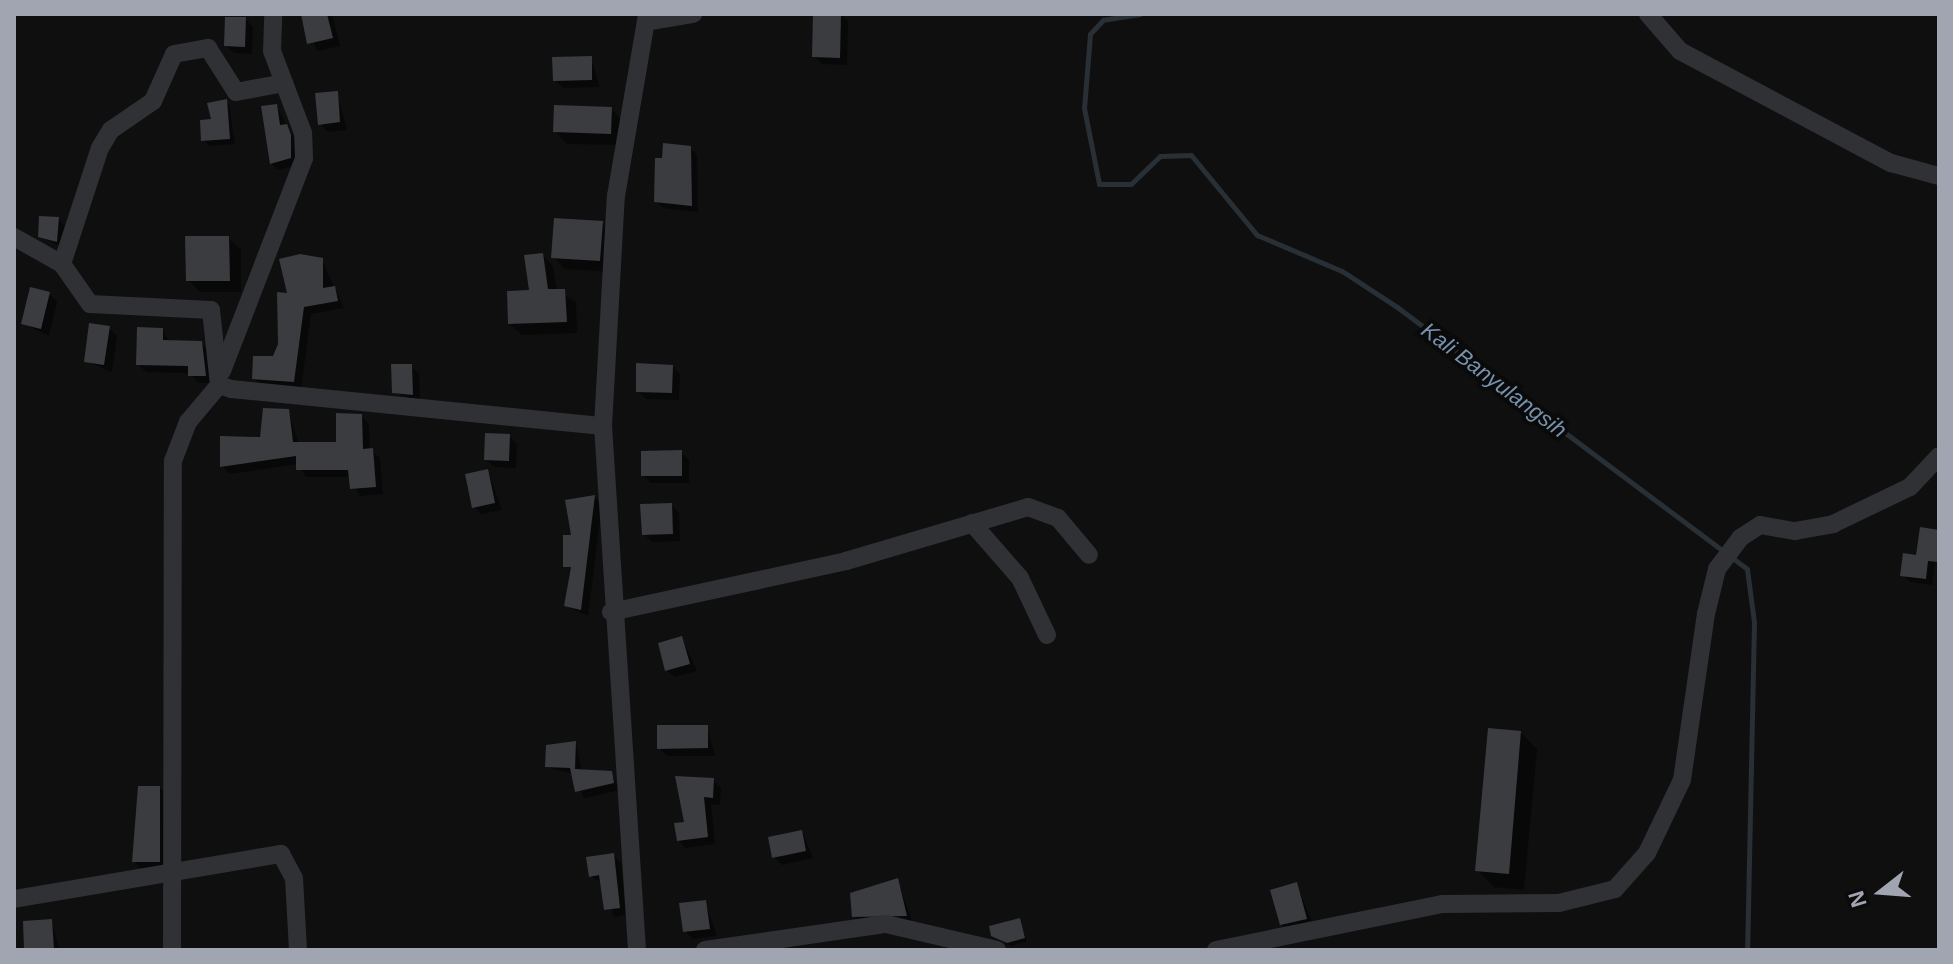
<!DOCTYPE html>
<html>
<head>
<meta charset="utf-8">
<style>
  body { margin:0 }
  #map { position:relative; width:1953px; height:964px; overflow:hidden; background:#0f0f10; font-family:Arial,sans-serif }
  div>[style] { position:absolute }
  .shadow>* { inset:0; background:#0007 }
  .stream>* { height:5px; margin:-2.5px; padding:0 2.5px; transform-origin:2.5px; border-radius:2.5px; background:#282f35 }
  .building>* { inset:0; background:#3b3c40 }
  .minor>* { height:18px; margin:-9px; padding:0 9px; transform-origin:9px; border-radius:9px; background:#303135 }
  span { translate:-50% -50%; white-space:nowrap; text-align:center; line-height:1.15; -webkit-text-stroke:8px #0a0a0b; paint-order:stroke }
  .water-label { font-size:22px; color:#7692ad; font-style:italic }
  .frame { position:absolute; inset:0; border:16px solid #a0a5b1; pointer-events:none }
  .north { position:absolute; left:1841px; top:852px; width:80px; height:80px; -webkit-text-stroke:6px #0a0a0b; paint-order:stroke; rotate:253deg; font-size:22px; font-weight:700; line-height:32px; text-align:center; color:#a0a5b1 }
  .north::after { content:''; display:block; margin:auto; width:28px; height:36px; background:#a0a5b1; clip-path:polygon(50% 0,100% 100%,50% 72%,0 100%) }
</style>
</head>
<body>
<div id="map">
  <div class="shadow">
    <i style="clip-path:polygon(303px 14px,332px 14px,340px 46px,317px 51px)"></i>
    <i style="clip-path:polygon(815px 14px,841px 14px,848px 21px,847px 65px,822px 64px,814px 56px)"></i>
    <i style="clip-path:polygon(245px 19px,253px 27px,252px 54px,234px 53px,226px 46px)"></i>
    <i style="clip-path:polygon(591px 58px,600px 87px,563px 88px,555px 80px)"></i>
    <i style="clip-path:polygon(337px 93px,347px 130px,328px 132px,320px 124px)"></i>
    <i style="clip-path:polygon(229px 104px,235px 144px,210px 146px,203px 140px,213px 121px,210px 105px)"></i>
    <i style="clip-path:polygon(276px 106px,297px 144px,297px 165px,278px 170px,271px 163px)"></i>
    <i style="clip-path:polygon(611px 109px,623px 121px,622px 145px,567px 144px,555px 131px)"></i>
    <i style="clip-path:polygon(690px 148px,697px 155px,698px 212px,663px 208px,656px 201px)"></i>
    <i style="clip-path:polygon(58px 219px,66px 227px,64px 248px,40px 236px)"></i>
    <i style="clip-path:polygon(602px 223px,614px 235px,612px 272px,565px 269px,553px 257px)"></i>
    <i style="clip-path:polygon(228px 238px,241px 250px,241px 292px,200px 292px,188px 280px)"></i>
    <i style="clip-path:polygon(542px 255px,553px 266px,557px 291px,576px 302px,577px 333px,522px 335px,510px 324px,531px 292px)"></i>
    <i style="clip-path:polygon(322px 260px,344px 308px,311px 314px,301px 389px,262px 386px,254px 378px,275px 358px,289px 295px)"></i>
    <i style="clip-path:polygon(49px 294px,57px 302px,49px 336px,23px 323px)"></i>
    <i style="clip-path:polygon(109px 328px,117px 336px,112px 372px,86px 361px)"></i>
    <i style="clip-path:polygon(162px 330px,170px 342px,201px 343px,209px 351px,213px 383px,198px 383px,190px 373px,146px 372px,138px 364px)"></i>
    <i style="clip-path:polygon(411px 366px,419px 374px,420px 402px,394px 392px)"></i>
    <i style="clip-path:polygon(672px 366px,680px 374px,679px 400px,646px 399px,638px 391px)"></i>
    <i style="clip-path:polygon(288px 411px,299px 444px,338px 444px,361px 416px,369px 424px,370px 450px,380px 458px,383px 494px,360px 496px,351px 477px,306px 477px,298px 464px,230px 474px,222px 466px)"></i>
    <i style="clip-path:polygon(509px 436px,517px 444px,516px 468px,494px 467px,486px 459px)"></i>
    <i style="clip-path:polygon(681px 452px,689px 460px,689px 483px,651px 483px,643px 475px)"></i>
    <i style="clip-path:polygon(488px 471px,502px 510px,481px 514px,474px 507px)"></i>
    <i style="clip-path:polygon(595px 497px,602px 505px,588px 616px,566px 606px,574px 537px,568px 502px)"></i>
    <i style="clip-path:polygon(671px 505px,679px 513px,680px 541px,652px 542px,644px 534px)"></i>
    <i style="clip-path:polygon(1939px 531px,1932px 585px,1910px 582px,1903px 575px)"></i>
    <i style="clip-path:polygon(682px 638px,697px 671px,675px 677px,667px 670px)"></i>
    <i style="clip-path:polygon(707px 727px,715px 756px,667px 756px,659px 748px)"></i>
    <i style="clip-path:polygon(1520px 732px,1537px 749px,1524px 890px,1494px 887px,1478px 871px)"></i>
    <i style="clip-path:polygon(576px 743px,582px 771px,611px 773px,620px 790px,584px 798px,573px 774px,547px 767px)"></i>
    <i style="clip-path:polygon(713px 780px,721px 788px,720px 805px,711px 804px,715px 844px,686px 848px,678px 840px)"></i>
    <i style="clip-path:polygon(160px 788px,167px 795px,167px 869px,141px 869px,134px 861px,134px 833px,140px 833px)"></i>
    <i style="clip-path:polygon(802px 832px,813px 858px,782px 865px,774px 857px)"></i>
    <i style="clip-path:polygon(613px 855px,621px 863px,626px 915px,614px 917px,602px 883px,590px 876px)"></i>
    <i style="clip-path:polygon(898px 881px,913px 924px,862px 924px,854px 916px)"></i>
    <i style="clip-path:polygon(1297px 885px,1314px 927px,1289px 932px,1282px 924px)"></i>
    <i style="clip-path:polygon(705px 902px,717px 936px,693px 939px,685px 931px)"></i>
    <i style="clip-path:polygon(1019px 920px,1027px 941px,1011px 946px,993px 935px)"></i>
    <i style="clip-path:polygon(51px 921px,60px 950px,26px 950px)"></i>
  </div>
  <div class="stream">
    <i style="left:1140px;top:14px;width:37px;rotate:171deg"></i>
    <i style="left:1103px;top:20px;width:19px;rotate:133deg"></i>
    <i style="left:1090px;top:34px;width:74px;rotate:94.6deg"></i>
    <i style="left:1084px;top:108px;width:77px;rotate:78.8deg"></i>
    <i style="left:1099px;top:184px;width:32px"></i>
    <i style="left:1131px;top:184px;width:40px;rotate:-44deg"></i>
    <i style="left:1160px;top:156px;width:31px;rotate:-2deg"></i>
    <i style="left:1191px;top:155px;width:104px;rotate:50.5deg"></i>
    <i style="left:1257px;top:235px;width:92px;rotate:23deg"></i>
    <i style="left:1342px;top:271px;width:66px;rotate:33.2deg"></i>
    <i style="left:1397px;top:307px;width:437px;rotate:36.8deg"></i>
    <i style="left:1747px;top:569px;width:53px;rotate:82.5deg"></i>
    <i style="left:1754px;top:622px;width:328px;rotate:91.2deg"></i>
  </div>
  <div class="building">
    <i style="clip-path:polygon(301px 14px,327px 14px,333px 38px,307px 44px)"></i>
    <i style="clip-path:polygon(813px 14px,841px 14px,840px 58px,812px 57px)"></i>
    <i style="clip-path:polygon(225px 17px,246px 17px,245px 47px,224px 46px)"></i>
    <i style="clip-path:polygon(592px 56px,592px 80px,553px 81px,552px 57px)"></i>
    <i style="clip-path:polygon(338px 91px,340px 122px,318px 125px,315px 93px)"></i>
    <i style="clip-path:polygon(227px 99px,230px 139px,201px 141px,200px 120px,211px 119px,207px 103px)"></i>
    <i style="clip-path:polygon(277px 104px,280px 125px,287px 124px,291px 135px,291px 158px,270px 164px,261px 106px)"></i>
    <i style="clip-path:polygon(554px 105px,612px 107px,611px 134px,553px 132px)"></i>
    <i style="clip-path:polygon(663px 143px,691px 146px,692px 206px,654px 202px,655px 158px,662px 158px)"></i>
    <i style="clip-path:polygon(39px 216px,59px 217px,57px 242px,38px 237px)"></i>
    <i style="clip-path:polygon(554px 218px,603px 221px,600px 261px,551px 258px)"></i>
    <i style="clip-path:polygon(185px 236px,229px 236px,230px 281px,186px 281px)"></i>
    <i style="clip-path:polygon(543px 253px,548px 289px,565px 289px,567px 322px,508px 324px,507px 291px,529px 290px,524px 255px)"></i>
    <i style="clip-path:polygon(300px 254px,323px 258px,323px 288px,335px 286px,338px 301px,304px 307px,294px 382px,252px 379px,253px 356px,273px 356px,278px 344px,277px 292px,287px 293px,279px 259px)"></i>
    <i style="clip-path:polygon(30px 287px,50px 292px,41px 329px,21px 324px)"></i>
    <i style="clip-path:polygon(89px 323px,110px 326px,104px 365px,84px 362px)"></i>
    <i style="clip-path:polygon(137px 327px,163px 328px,163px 340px,202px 341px,206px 376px,188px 376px,188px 366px,136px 365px)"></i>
    <i style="clip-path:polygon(636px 363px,673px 365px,672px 393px,636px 392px)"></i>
    <i style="clip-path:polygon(391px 364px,412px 364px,413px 395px,392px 393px)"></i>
    <i style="clip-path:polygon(263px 408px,289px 409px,293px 442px,336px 442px,336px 413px,362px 414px,363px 449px,373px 448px,376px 487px,350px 489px,348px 470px,296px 470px,296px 456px,220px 467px,220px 436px,260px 437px)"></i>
    <i style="clip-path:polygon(485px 433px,510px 434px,509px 461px,484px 460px)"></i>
    <i style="clip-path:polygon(682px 450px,682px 476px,641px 476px,641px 451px)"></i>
    <i style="clip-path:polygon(488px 469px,495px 503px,472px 508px,465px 474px)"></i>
    <i style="clip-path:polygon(595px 495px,581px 610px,564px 606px,571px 567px,563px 567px,563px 535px,571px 535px,565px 500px)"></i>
    <i style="clip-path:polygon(672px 503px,673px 534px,642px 535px,640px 504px)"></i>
    <i style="clip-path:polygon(1920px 527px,1939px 530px,1939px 562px,1928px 561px,1926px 579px,1900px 576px,1903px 553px,1916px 555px)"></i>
    <i style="clip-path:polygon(682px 636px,690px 664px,665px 671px,658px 643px)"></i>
    <i style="clip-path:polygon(657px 725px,708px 725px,708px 748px,657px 749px)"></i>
    <i style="clip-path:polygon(1488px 728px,1521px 731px,1509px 874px,1475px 871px)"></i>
    <i style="clip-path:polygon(576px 741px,575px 769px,612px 771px,614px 783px,575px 792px,570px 768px,545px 767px,546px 745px)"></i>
    <i style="clip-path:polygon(675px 776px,714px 778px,713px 798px,704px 797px,708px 837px,677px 841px,674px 823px,684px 822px)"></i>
    <i style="clip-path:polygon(138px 786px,160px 786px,160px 862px,132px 862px)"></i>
    <i style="clip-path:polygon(802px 830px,806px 851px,772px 858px,768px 837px)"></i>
    <i style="clip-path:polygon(614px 853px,620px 908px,604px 910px,599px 875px,589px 877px,586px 857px)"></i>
    <i style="clip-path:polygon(898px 878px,907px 916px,852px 917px,850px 893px)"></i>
    <i style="clip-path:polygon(1297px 882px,1307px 919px,1280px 925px,1270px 890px)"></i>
    <i style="clip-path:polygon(706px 900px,710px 929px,683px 932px,679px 903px)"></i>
    <i style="clip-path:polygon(1020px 918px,1025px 938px,1007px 943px,991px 936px,989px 926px)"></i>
    <i style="clip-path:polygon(52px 919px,54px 950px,24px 950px,23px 921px)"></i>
  </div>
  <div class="minor">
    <i style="left:1648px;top:14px;width:49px;rotate:49.1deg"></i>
    <i style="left:1680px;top:51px;width:239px;rotate:28deg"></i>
    <i style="left:1891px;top:163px;width:50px;rotate:15.2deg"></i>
    <i style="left:646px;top:22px;width:48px;rotate:-9.7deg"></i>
    <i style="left:14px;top:237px;width:55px;rotate:29.4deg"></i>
    <i style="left:62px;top:264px;width:49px;rotate:55deg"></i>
    <i style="left:90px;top:304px;width:121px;rotate:2.8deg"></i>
    <i style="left:211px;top:310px;width:75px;rotate:83.9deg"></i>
    <i style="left:219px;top:385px;width:13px;rotate:18deg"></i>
    <i style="left:231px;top:389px;width:374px;rotate:5.7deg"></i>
    <i style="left:62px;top:264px;width:122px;rotate:-71.9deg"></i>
    <i style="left:100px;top:148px;width:21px;rotate:-59deg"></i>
    <i style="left:111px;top:130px;width:51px;rotate:-34.6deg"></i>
    <i style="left:153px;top:101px;width:51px;rotate:-65.9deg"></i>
    <i style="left:174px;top:54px;width:35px;rotate:-10deg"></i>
    <i style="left:208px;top:48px;width:52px;rotate:57.5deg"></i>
    <i style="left:236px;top:92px;width:49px;rotate:-10.6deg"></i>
    <i style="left:222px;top:371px;width:228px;rotate:-68.9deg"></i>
    <i style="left:304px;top:158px;width:25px;rotate:-92deg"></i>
    <i style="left:303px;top:133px;width:88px;rotate:-110.7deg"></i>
    <i style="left:272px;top:51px;width:37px;rotate:-88deg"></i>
    <i style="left:972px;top:523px;width:73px;rotate:48.9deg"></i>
    <i style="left:1020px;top:578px;width:63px;rotate:64.7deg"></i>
    <i style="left:611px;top:612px;width:240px;rotate:-12.2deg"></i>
    <i style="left:846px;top:561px;width:190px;rotate:-16.5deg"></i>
    <i style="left:1028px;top:507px;width:32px;rotate:20deg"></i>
    <i style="left:1058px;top:518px;width:48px;rotate:50deg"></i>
    <i style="left:14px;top:899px;width:271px;rotate:-9.6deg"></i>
    <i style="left:281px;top:854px;width:27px;rotate:62deg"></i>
    <i style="left:294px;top:878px;width:72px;rotate:86.8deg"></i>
    <i style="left:172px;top:950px;width:489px;rotate:-89.9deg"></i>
    <i style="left:173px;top:461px;width:42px;rotate:-69deg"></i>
    <i style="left:188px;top:422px;width:48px;rotate:-50deg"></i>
    <i style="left:637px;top:950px;width:525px;rotate:-93.71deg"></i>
    <i style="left:603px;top:426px;width:230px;rotate:-86.8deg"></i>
    <i style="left:616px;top:196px;width:185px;rotate:-80.3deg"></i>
    <i style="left:705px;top:950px;width:183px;rotate:-8.2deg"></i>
    <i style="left:886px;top:924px;width:114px;rotate:13.2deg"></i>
    <i style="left:1216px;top:950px;width:231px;rotate:-11.5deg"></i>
    <i style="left:1442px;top:904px;width:117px;rotate:-0.5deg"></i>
    <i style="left:1559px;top:903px;width:58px;rotate:-14deg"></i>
    <i style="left:1615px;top:889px;width:48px;rotate:-48.4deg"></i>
    <i style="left:1647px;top:853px;width:81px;rotate:-64.4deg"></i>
    <i style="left:1682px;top:780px;width:168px;rotate:-81.8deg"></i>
    <i style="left:1706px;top:614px;width:46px;rotate:-76.3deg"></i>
    <i style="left:1717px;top:569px;width:39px;rotate:-53deg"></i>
    <i style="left:1740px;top:538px;width:24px;rotate:-33deg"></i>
    <i style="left:1760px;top:525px;width:36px;rotate:10deg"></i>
    <i style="left:1795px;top:531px;width:39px;rotate:-10deg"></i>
    <i style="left:1833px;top:524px;width:85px;rotate:-25.7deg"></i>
    <i style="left:1910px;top:487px;width:42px;rotate:-46.9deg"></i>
  </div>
  <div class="water-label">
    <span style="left:1494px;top:380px;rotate:37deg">Kali Banyulangsih</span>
  </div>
  <div class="frame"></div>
  <div class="north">N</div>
</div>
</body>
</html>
